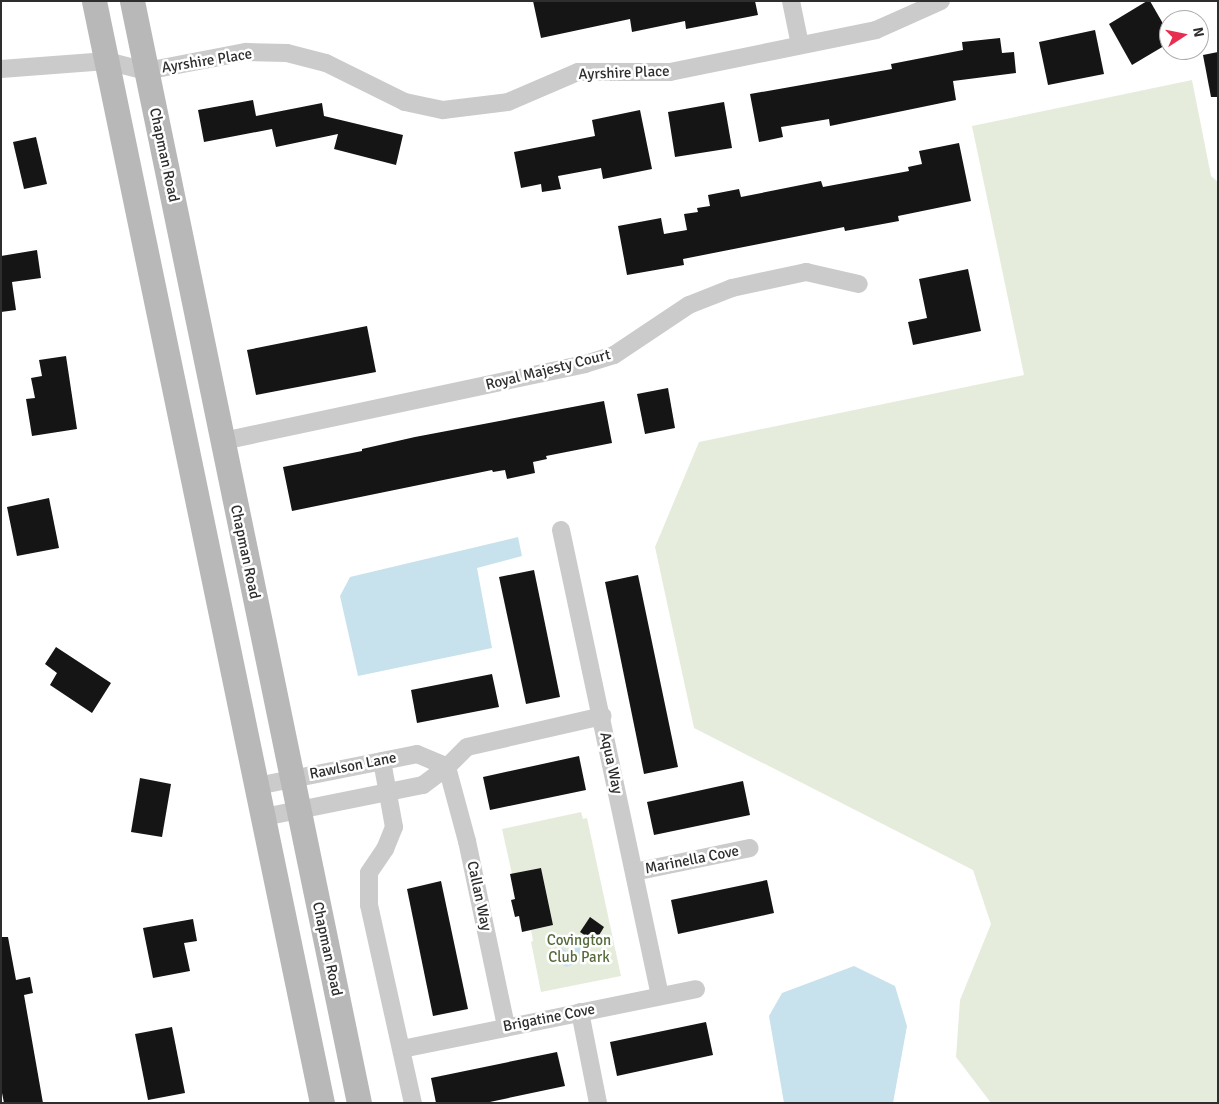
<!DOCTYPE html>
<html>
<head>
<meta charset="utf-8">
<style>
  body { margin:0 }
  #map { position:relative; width:1219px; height:1104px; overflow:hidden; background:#fff; font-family:Signika,sans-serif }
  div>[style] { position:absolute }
  .green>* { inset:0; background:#e6ecdc }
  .water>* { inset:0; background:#c7e2ec }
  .building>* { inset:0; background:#151515 }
  .street>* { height:18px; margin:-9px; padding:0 9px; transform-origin:9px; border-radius:9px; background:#cbcbcb }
  .secondary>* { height:25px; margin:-12.5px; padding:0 12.5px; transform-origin:12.5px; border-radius:12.5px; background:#b8b8b8 }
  span { translate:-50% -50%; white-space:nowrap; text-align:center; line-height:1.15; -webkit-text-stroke:5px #fff; paint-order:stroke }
  .street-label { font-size:15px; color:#2e2e2e }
  .park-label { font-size:15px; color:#566b3b }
  .frame { position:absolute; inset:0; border:2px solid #2e2e2e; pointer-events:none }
  .north { position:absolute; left:1159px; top:10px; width:50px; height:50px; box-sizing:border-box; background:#fff; border:1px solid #ababab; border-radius:50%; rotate:79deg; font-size:14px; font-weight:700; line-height:20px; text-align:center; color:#2e2e2e }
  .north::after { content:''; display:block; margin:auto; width:18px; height:22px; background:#e82e50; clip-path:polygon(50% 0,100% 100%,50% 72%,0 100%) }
</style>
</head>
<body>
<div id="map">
  <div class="green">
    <i style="clip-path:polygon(1192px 80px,1211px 176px,1218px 182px,1218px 1103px,991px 1103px,956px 1057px,960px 1000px,991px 924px,973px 870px,694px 728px,655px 547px,699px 442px,1024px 375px,972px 126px)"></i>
    <i style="clip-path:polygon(581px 812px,583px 819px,587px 818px,621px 976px,541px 992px,531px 942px,533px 941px,531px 930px,553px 925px,541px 868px,512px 874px,502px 829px)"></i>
  </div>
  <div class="water">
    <i style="clip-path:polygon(518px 537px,522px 556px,477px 568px,492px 648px,358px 676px,340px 596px,350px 577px)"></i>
    <i style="clip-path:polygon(583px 946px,588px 955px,585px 960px,566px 967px,555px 960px,553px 951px,556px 949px,562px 948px,567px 951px)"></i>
    <i style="clip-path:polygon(854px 966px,895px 986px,907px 1026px,893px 1103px,784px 1103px,769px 1016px,782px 993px)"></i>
  </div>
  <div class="building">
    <i style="clip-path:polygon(533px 1px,755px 1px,758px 15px,686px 29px,685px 21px,632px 32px,630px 19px,541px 38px)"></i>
    <i style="clip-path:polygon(1147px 1px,1150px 1px,1169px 34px,1169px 43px,1132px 65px,1109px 24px)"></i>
    <i style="clip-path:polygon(1095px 30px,1104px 74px,1048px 85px,1039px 42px)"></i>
    <i style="clip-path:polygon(1000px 38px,1002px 53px,1014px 52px,1016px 73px,953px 81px,956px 100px,830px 126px,829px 119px,781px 127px,783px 137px,759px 142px,750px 94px,892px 69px,891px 64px,963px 50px,962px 42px)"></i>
    <i style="clip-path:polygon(1218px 52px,1218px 97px,1211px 97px,1203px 55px)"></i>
    <i style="clip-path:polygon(253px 100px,256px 116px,322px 103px,324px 116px,403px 135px,396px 165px,334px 149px,338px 134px,276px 147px,272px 129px,204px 142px,198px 110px)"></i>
    <i style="clip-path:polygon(724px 102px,732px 148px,675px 157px,668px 112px)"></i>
    <i style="clip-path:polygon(640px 110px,652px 169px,603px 179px,601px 168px,558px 176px,561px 189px,542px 192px,541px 184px,521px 188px,514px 152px,595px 136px,592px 120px)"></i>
    <i style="clip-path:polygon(36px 137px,47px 184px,24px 189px,13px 142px)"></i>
    <i style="clip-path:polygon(959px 143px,971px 201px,898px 216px,899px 221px,845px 231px,844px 227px,764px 243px,683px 259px,684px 265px,627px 275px,618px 226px,661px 218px,664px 234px,687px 230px,684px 214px,698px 212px,697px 208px,710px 206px,708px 195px,739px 189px,741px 197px,821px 181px,823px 187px,909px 171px,908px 167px,922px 164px,919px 151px)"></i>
    <i style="clip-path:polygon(37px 250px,41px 278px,12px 282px,16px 310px,1px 312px,1px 256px)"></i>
    <i style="clip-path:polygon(968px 269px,981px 331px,913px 345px,908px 322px,927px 318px,919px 279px)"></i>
    <i style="clip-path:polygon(367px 326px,376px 372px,256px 395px,247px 350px)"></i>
    <i style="clip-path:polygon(66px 356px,77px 429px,32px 436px,26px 399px,35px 398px,31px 378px,42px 376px,39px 360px)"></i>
    <i style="clip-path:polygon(668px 388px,675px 428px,645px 434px,637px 394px)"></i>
    <i style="clip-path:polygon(604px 401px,612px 443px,546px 456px,547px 459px,533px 462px,535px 473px,507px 479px,505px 470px,493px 472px,492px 470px,292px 511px,283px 467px,362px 451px,362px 449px,415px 437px)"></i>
    <i style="clip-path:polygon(49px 498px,59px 548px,17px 556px,7px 507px)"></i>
    <i style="clip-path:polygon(534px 570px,560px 697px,526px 704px,499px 577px)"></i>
    <i style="clip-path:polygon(638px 575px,678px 767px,644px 774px,605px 582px)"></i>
    <i style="clip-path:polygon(56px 647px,111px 683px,92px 713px,50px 685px,57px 673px,45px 664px)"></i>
    <i style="clip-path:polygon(492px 674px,499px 707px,417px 723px,411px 690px)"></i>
    <i style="clip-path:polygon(579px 756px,586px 790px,490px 810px,483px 777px)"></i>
    <i style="clip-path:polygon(140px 778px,171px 784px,162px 837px,131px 832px)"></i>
    <i style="clip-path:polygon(743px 781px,750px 815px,654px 835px,647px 802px)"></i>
    <i style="clip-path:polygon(541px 868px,553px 925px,522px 932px,519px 916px,515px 917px,511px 900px,515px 899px,510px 874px)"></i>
    <i style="clip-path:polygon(767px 880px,774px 913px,678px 934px,671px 900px)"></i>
    <i style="clip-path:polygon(441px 881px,468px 1009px,433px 1016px,407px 889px)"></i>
    <i style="clip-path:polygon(590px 917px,604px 927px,595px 942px,580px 932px)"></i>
    <i style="clip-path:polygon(193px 919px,197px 941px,184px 943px,190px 971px,153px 978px,143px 928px)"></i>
    <i style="clip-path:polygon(1px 937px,8px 937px,16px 980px,30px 977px,33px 993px,24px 995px,43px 1103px,4px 1103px,1px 1088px)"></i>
    <i style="clip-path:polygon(706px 1022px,713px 1055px,617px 1076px,610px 1042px)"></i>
    <i style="clip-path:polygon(172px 1027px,185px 1093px,148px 1100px,135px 1034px)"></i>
    <i style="clip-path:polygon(557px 1052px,565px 1086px,485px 1103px,436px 1103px,431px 1078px)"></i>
  </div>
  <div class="street">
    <i style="left:791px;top:1px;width:45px;rotate:78.4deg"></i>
    <i style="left:1px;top:69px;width:106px;rotate:-4.3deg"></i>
    <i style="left:107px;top:61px;width:40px;rotate:14.4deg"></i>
    <i style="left:146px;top:71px;width:102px;rotate:-10.8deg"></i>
    <i style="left:246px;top:52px;width:41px;rotate:1.4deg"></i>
    <i style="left:287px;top:53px;width:40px;rotate:14.4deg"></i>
    <i style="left:326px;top:63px;width:88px;rotate:26.3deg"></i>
    <i style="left:405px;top:102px;width:39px;rotate:12deg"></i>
    <i style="left:443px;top:110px;width:65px;rotate:-7deg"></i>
    <i style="left:508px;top:102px;width:76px;rotate:-23.2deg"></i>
    <i style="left:578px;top:72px;width:92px"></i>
    <i style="left:670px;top:72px;width:210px;rotate:-11.5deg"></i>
    <i style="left:876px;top:30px;width:71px;rotate:-24deg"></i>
    <i style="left:223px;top:441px;width:370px;rotate:-12deg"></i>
    <i style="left:585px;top:364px;width:30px;rotate:-17deg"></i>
    <i style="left:614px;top:355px;width:90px;rotate:-33.7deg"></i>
    <i style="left:689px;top:305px;width:46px;rotate:-21.6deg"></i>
    <i style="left:732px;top:288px;width:76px;rotate:-12.2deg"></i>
    <i style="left:806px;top:272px;width:54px;rotate:12.8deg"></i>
    <i style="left:561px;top:530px;width:476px;rotate:78deg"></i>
    <i style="left:382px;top:761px;width:67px;rotate:79.7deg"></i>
    <i style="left:394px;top:827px;width:24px;rotate:112deg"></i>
    <i style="left:385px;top:849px;width:29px;rotate:124deg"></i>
    <i style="left:369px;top:873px;width:32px;rotate:90deg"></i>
    <i style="left:369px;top:905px;width:203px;rotate:77.5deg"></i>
    <i style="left:447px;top:767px;width:77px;rotate:74.9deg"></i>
    <i style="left:467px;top:841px;width:189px;rotate:78.1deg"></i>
    <i style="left:257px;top:786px;width:163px;rotate:-11.3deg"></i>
    <i style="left:417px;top:754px;width:33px;rotate:23deg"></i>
    <i style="left:264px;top:817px;width:162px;rotate:-11.4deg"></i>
    <i style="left:423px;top:785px;width:30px;rotate:-37deg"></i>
    <i style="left:447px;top:767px;width:28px;rotate:-45deg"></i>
    <i style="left:467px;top:747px;width:139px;rotate:-12.9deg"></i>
    <i style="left:634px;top:872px;width:118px;rotate:-11.7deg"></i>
    <i style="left:580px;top:1012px;width:93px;rotate:78.8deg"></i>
    <i style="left:402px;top:1049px;width:300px;rotate:-11.5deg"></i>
  </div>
  <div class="secondary">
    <i style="left:94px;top:1px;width:1125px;rotate:78.31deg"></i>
    <i style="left:132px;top:1px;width:1125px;rotate:78.36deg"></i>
  </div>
  <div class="street-label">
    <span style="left:207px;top:61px;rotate:-9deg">Ayrshire Place</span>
    <span style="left:624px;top:73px;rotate:-2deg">Ayrshire Place</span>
    <span style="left:164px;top:155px;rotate:78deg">Chapman Road</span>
    <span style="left:548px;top:370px;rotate:-14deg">Royal Majesty Court</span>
    <span style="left:245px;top:552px;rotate:78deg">Chapman Road</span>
    <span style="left:611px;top:763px;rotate:78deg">Aqua Way</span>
    <span style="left:353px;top:766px;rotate:-11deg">Rawlson Lane</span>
    <span style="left:692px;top:860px;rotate:-11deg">Marinella Cove</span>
    <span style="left:479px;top:896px;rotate:78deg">Callan Way</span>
    <span style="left:327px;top:949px;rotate:78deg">Chapman Road</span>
    <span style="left:549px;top:1018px;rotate:-11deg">Brigatine Cove</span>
  </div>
  <div class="park-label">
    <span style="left:579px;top:949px">Covington<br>Club Park</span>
  </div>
  <div class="frame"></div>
  <div class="north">N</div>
</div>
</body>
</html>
